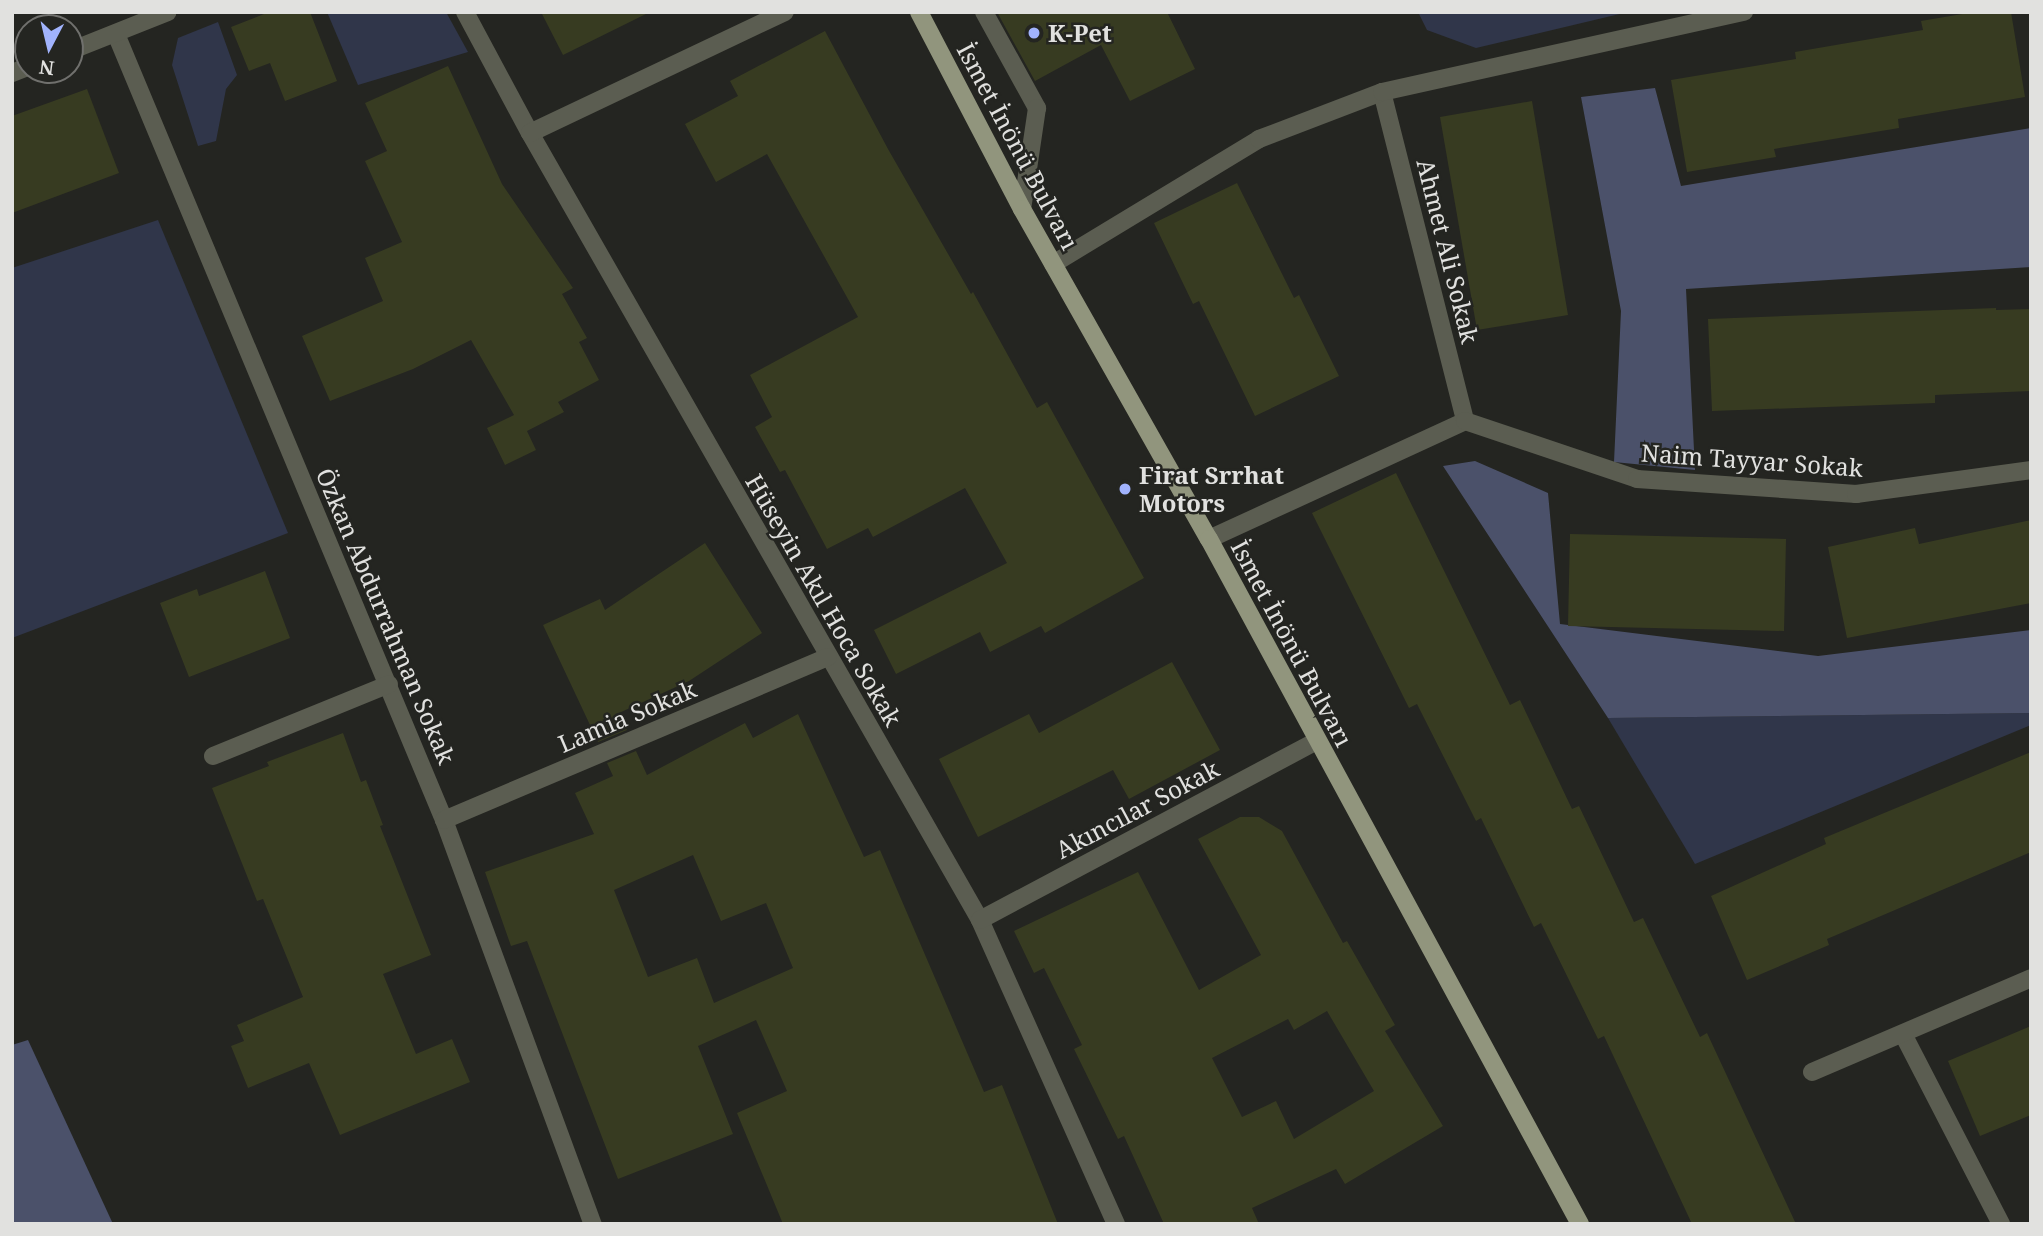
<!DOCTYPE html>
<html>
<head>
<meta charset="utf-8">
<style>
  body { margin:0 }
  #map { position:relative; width:2043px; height:1236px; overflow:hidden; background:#242521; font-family:"Noto Serif",serif }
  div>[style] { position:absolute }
  .green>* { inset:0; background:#30364a }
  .forest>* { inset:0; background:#4b516a }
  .building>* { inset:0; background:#373b21 }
  .minor>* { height:18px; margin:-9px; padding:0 9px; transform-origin:9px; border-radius:9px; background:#5b5d51 }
  .major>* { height:18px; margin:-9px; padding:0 9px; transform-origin:9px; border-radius:9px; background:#91957d }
  .dots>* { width:19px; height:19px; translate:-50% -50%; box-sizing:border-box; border:4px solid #242521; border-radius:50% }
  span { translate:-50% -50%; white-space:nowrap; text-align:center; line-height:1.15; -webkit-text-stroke:5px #242521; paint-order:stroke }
  .poi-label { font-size:24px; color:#e1e1df; font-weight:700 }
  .left { translate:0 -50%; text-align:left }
  .street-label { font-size:24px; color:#e1e1df }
  .frame { position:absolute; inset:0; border:14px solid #e1e1df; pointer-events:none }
  .north { position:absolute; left:14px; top:14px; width:70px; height:70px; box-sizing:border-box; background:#242521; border:2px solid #70706d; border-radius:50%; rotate:187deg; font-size:19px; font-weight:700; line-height:28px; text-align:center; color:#e1e1df }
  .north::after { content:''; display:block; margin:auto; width:24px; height:32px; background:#a1b3fd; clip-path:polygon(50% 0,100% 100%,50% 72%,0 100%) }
</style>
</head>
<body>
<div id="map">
  <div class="green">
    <i style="clip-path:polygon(327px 12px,446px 12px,468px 52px,358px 85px)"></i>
    <i style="clip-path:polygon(1418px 12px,1628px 12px,1476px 48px,1427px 30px)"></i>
    <i style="clip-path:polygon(218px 22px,237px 75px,226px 89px,216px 141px,198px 146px,172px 65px,178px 38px)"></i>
    <i style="clip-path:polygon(158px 220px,288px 533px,12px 638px,12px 268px)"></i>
    <i style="clip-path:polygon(2031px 713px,2031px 725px,1695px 864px,1608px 718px)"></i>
  </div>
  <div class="forest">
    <i style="clip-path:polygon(1655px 88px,1681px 186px,2031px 128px,2031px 267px,1686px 289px,1695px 470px,1614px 462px,1621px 311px,1581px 97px)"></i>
    <i style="clip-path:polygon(1475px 461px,1548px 493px,1560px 624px,1818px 656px,2031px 630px,2031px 713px,1608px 718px,1443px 466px)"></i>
    <i style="clip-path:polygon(28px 1040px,113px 1224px,12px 1224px,12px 1045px)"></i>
  </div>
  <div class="building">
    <i style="clip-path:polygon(269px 12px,310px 12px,337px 81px,285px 101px,270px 63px,249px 71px,231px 27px)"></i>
    <i style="clip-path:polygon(541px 12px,650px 12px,563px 55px)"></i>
    <i style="clip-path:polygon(997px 12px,1167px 12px,1195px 69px,1130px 101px,1101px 45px,1035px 81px)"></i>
    <i style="clip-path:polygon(1974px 12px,2011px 12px,2025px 97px,1898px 119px,1899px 128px,1774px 149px,1776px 157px,1687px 172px,1671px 80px,1796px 59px,1795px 52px,1923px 30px,1921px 21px)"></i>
    <i style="clip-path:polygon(825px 31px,888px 149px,971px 294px,973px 292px,1037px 408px,1047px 402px,1144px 578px,1045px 633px,1041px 626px,990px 652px,980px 632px,896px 674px,874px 630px,1007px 563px,965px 488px,873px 537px,868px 528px,827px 549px,785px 470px,780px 472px,755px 427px,772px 417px,750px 375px,858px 317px,767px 154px,716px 182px,685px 124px,738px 96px,730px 81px)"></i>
    <i style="clip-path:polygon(448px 66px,502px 184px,573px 288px,562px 294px,587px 338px,579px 342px,599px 380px,558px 402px,564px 412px,527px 431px,536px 450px,505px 465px,487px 428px,514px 415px,471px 340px,413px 369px,330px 401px,302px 336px,383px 301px,365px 258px,402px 242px,365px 161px,387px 151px,365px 103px)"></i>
    <i style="clip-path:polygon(87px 89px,119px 173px,12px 213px,12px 116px)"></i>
    <i style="clip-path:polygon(1532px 101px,1568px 315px,1477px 330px,1440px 117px)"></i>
    <i style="clip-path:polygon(1237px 183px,1294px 298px,1299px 295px,1339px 376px,1255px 416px,1199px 301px,1193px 304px,1154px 223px)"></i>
    <i style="clip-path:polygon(1996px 308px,1996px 310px,2031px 309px,2031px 391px,1935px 395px,1935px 403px,1712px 411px,1708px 319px)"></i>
    <i style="clip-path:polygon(1396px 473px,1510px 705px,1520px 700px,1572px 809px,1579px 806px,1634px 922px,1643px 918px,1700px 1037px,1707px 1033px,1796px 1224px,1692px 1224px,1604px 1036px,1598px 1039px,1541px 923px,1534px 927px,1481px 818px,1476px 821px,1417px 704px,1409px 708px,1312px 513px)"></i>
    <i style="clip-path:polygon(2031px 520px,2031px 603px,1847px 638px,1828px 547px,1915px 528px,1919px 544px)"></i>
    <i style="clip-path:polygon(1570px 534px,1786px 539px,1784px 631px,1568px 626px)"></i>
    <i style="clip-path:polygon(705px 543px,762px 633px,689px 681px,619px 713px,627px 730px,598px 742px,543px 625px,600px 599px,605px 610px)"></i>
    <i style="clip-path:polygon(265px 571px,290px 638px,189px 677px,160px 603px,197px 589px,199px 596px)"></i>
    <i style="clip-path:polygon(1172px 662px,1220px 750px,1129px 799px,1113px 770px,978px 837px,939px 759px,1029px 714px,1039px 733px)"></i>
    <i style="clip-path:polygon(evenodd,798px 714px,864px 857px,880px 850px,984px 1092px,1002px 1085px,1058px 1224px,783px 1224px,737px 1113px,787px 1091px,756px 1020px,698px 1046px,733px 1134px,618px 1179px,527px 941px,511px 946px,485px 872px,594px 834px,575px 793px,613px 776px,607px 763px,636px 751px,647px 775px,745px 723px,753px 738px,798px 714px,693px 855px,721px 921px,766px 903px,793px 968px,714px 1003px,697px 958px,648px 977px,614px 890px,693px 855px)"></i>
    <i style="clip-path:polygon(343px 733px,361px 782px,366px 780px,383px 825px,380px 826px,431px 955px,383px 974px,416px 1054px,452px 1039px,470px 1082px,340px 1135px,309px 1063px,248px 1088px,231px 1046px,244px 1041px,237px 1025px,303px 997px,263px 899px,257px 901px,212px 788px,269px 766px,267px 762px)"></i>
    <i style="clip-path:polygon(2031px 752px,2031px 852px,1827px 939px,1829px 945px,1747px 980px,1711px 896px,1826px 844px,1824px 838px)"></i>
    <i style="clip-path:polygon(evenodd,1240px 817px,1259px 817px,1282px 831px,1343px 943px,1347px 941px,1395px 1025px,1385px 1031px,1443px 1126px,1345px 1184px,1336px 1169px,1252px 1208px,1259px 1224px,1164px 1224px,1124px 1136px,1118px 1139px,1074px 1049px,1082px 1045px,1044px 968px,1034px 973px,1014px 931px,1138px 872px,1199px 990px,1261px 955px,1198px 839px,1240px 817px,1327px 1011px,1374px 1091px,1294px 1139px,1276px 1101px,1242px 1117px,1212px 1058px,1288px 1019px,1294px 1030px,1327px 1011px)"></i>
    <i style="clip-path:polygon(2031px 1026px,2031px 1115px,1980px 1136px,1948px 1061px)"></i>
  </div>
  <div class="minor">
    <i style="left:465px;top:12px;width:137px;rotate:61.8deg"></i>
    <i style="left:530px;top:133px;width:907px;rotate:60.24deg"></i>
    <i style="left:980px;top:920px;width:333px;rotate:65.9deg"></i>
    <i style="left:984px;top:12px;width:110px;rotate:61.1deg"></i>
    <i style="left:1037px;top:108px;width:102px;rotate:98.4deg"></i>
    <i style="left:116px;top:34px;width:852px;rotate:67.35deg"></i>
    <i style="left:444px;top:820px;width:431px;rotate:69.8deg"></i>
    <i style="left:70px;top:51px;width:105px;rotate:-21.7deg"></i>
    <i style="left:12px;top:73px;width:17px;rotate:-21deg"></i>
    <i style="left:1382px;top:92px;width:339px;rotate:75.8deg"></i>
    <i style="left:530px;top:133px;width:282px;rotate:-25.4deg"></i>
    <i style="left:1053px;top:264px;width:241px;rotate:-31.2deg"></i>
    <i style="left:1259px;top:139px;width:132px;rotate:-20.9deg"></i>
    <i style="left:1382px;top:92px;width:371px;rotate:-12.5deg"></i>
    <i style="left:1209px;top:539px;width:282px;rotate:-24.7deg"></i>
    <i style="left:1465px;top:421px;width:182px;rotate:18.6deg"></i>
    <i style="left:1637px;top:479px;width:220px;rotate:3.9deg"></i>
    <i style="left:1856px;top:494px;width:177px;rotate:-7.8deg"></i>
    <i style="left:213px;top:756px;width:190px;rotate:-22.2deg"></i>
    <i style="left:444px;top:820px;width:417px;rotate:-23deg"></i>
    <i style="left:980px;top:920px;width:382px;rotate:-28deg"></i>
    <i style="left:1903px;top:1034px;width:214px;rotate:62.7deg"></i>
    <i style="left:1812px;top:1072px;width:238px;rotate:-23.2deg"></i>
  </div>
  <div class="major">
    <i style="left:919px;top:12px;width:222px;rotate:62.4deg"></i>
    <i style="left:1022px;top:209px;width:379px;rotate:60.5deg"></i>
    <i style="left:1209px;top:539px;width:779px;rotate:61.56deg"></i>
  </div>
  <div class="dots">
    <i style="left:1034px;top:33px;background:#a1b3fd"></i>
    <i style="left:1125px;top:489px;background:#a1b3fd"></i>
  </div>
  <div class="poi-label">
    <span class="left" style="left:1048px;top:33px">K-Pet</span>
    <span class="left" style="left:1139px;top:489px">Firat Srrhat<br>Motors</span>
  </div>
  <div class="street-label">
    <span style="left:1018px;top:146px;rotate:62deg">İsmet İnönü Bulvarı</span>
    <span style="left:1448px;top:251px;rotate:76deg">Ahmet Ali Sokak</span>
    <span style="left:1752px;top:460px;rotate:4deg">Naim Tayyar Sokak</span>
    <span style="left:824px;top:600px;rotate:60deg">Hüseyin Akıl Hoca Sokak</span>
    <span style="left:386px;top:616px;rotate:67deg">Özkan Abdurrahman Sokak</span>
    <span style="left:1292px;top:643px;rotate:62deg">İsmet İnönü Bulvarı</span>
    <span style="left:627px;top:716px;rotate:-23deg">Lamia Sokak</span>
    <span style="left:1137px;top:809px;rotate:-28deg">Akıncılar Sokak</span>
  </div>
  <div class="frame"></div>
  <div class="north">N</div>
</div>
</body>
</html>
